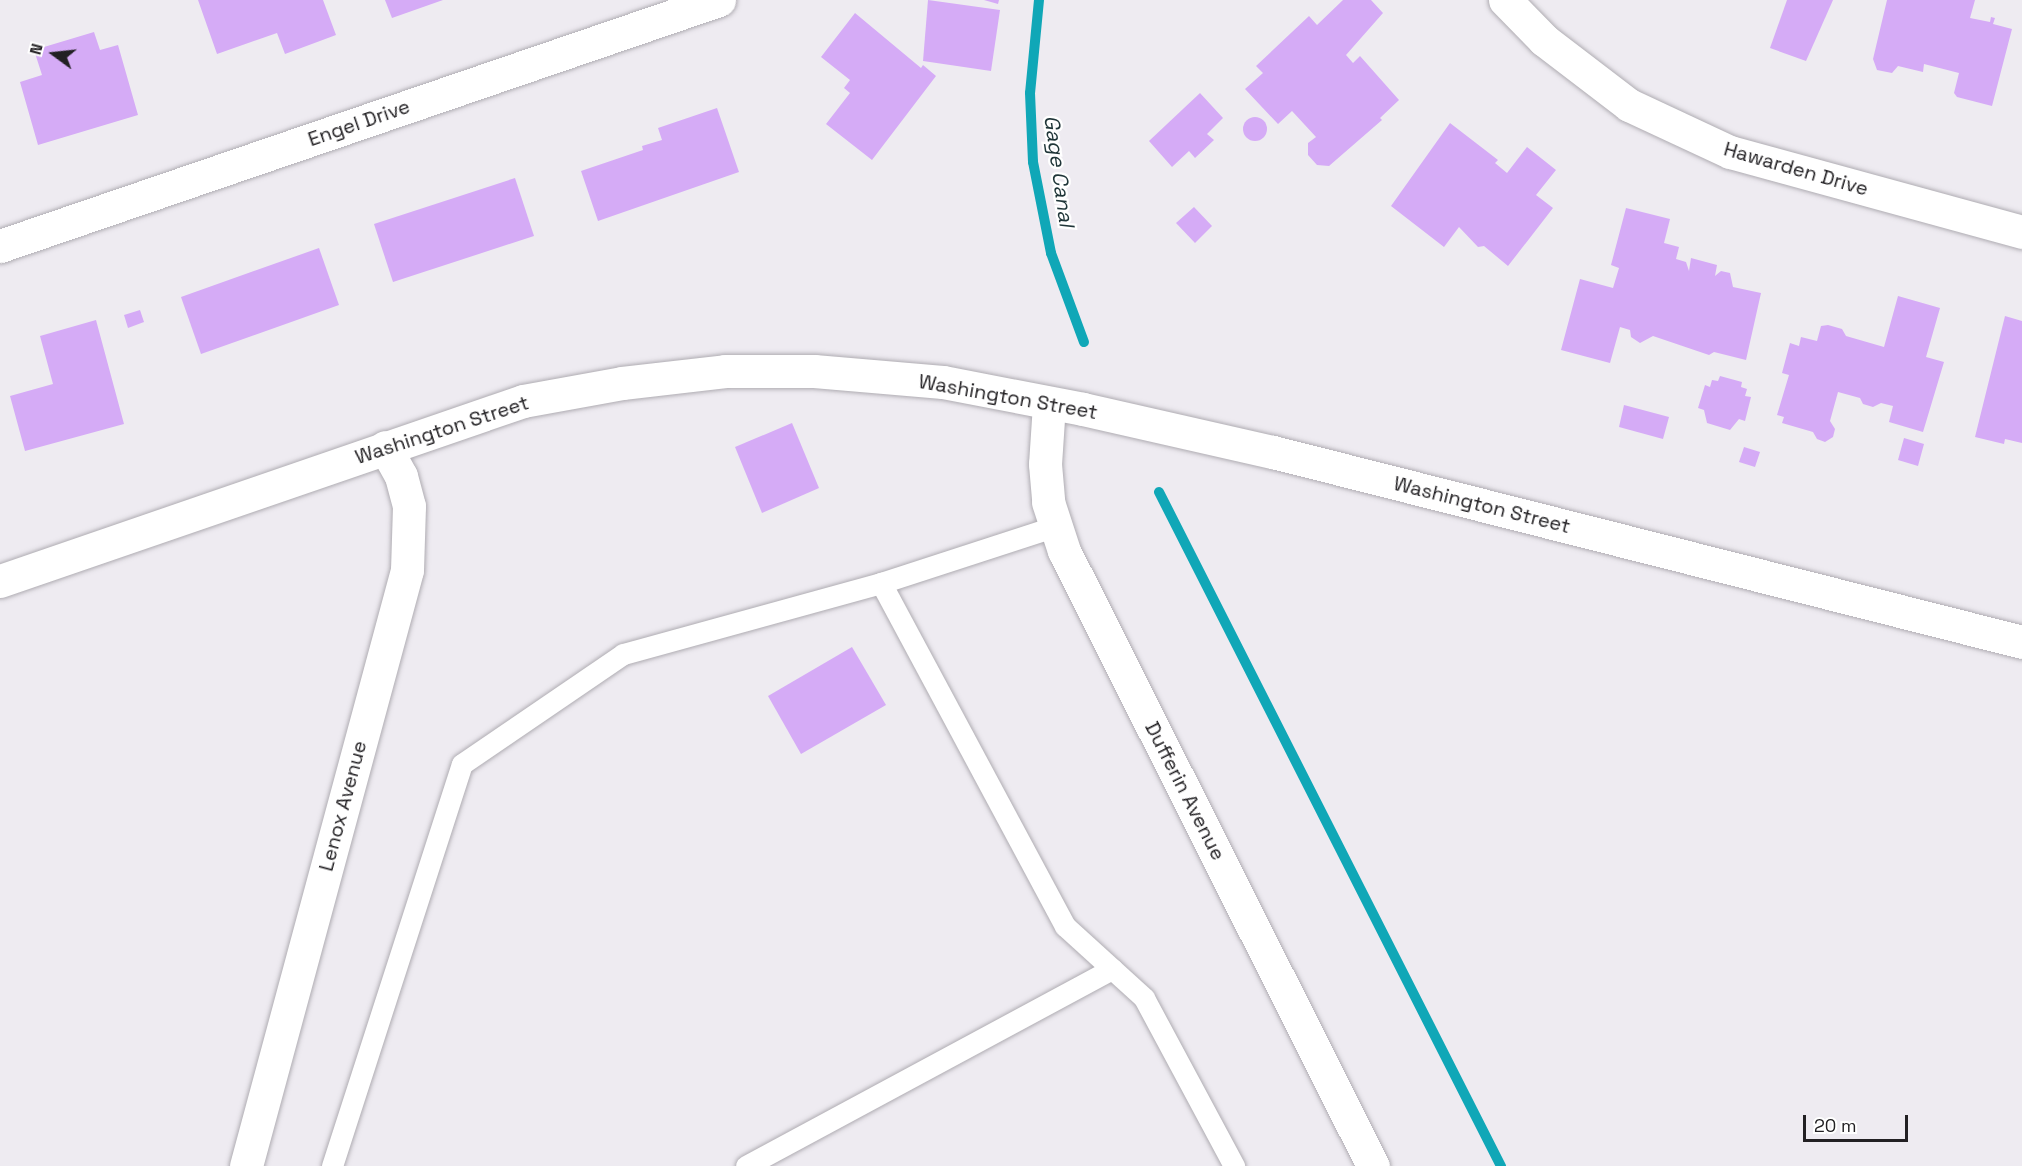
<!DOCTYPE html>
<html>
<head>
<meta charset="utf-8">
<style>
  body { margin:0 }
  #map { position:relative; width:2022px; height:1166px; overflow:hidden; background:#eeebf1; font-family:"Space Grotesk",sans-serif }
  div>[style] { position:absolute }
  .stream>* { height:10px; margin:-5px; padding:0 5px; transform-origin:5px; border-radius:5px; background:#10a7b7 }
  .building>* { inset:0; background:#d5abf6 }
  .round { border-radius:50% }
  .roads { filter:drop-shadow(0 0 2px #afacb2) drop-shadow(0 0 2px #afacb2) }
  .lane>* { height:21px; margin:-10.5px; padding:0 10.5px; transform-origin:10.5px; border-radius:10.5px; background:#fff }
  .street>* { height:33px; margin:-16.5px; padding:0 16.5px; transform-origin:16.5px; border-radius:16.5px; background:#fff }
  .secondary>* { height:33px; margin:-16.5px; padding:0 16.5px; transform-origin:16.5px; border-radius:16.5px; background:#fff }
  span { translate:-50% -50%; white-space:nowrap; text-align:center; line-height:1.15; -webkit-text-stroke:4.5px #fff; paint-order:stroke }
  .street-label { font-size:20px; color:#222023 }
  .water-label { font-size:21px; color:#1f3538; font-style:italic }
  .north { position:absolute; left:24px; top:24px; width:60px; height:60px; -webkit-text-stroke:4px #fff; paint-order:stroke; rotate:285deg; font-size:16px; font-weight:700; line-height:24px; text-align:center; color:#222023 }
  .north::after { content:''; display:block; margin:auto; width:21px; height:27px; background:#222023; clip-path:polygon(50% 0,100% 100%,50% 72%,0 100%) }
  .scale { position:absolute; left:1803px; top:1115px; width:105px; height:27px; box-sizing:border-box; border:3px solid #222023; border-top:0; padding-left:8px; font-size:18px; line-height:21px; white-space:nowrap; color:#222023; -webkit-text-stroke:4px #fff; paint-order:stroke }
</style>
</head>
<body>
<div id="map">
  <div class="stream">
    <i style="left:1039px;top:0;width:93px;rotate:95.5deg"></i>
    <i style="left:1030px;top:93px;width:69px;rotate:87.5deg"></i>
    <i style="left:1033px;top:162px;width:93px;rotate:78.8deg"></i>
    <i style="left:1051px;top:253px;width:95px;rotate:69.7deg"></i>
    <i style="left:1159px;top:492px;width:756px;rotate:63.1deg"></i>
  </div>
  <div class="building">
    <i style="clip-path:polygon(198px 0,323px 0,336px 35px,285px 54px,277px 33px,217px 54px)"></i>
    <i style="clip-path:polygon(385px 0,443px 0,392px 18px)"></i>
    <i style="clip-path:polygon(928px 0,1000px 10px,991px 71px,923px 61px)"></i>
    <i style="clip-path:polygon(984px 0,999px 0,998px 4px)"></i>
    <i style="clip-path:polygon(1343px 0,1371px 0,1383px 13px,1346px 55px,1353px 63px,1360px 56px,1399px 100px,1380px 118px,1382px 120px,1329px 166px,1317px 165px,1308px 155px,1308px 143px,1316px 137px,1292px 111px,1278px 124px,1245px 89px,1263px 73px,1256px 66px,1309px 16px,1317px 25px)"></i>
    <i style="clip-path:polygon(1787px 0,1833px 0,1806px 61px,1770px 48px)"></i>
    <i style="clip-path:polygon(1887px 0,1975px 0,1970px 18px,1990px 22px,1991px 17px,1995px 18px,1993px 24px,2012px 29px,1992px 106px,1957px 97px,1954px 93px,1959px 73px,1924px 64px,1923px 72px,1898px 66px,1892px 73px,1877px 70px,1873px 59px)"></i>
    <i style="clip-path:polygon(855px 13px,921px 68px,923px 65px,936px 76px,872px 160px,826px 124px,850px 93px,844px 88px,850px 80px,821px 57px)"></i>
    <i style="clip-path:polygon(94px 32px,100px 50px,118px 45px,138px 115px,38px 145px,20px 82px,42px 75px,34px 50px)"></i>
    <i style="clip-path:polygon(1200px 93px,1223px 118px,1207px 134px,1214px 140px,1195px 158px,1189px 151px,1172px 167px,1149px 141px)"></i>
    <i style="clip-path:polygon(717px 108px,739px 172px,598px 221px,581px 171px,643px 150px,642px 146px,662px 140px,658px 128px)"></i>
    <i class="round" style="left:1243px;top:117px;width:24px;height:24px"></i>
    <i style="clip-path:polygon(1450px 123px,1498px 160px,1495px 163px,1507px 173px,1527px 147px,1556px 170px,1536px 195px,1553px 208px,1508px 266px,1484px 246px,1478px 247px,1459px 227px,1444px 247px,1391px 206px)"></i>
    <i style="clip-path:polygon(515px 178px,534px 236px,393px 282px,374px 224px)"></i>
    <i style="clip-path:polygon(1194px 207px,1212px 226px,1195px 243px,1176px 223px)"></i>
    <i style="clip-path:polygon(1626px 208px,1670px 219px,1664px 243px,1679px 247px,1676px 259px,1686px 262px,1689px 271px,1691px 258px,1717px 265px,1715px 276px,1721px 271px,1730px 273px,1733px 287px,1761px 293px,1746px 360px,1714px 352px,1709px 355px,1653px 336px,1640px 343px,1631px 337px,1630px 330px,1620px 327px,1610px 363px,1561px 350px,1580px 279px,1613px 288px,1619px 268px,1611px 265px)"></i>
    <i style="clip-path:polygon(319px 248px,339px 305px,201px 354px,181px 297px)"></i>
    <i style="clip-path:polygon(1898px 296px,1940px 308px,1926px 357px,1944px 362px,1923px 432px,1889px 422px,1893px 406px,1881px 403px,1873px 407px,1863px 404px,1860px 398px,1838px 392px,1830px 421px,1835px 429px,1833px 437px,1825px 442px,1817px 439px,1813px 432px,1782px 423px,1784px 417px,1777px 415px,1789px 375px,1782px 373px,1790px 343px,1799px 346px,1801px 337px,1817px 341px,1821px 326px,1828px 325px,1842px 329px,1846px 336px,1884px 347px)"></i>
    <i style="clip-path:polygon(140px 310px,144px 322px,128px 328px,124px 315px)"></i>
    <i style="clip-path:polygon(2005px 316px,2022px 321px,2022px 443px,2005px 439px,2004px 444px,1975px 437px)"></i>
    <i style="clip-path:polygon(96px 320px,124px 424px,25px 451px,10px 396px,53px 384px,40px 336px)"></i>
    <i style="clip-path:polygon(1720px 376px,1742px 382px,1741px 387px,1747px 389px,1745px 396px,1751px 397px,1745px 421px,1739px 419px,1730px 430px,1707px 423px,1704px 410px,1698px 408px,1705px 385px,1710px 387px,1712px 380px,1718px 381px)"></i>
    <i style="clip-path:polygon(1624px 405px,1669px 417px,1663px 439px,1619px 427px)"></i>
    <i style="clip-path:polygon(792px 423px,819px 488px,762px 513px,735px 447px)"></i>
    <i style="clip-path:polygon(1904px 438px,1924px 444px,1918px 466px,1898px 460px)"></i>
    <i style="clip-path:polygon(1744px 447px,1760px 452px,1755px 467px,1739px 462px)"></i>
    <i style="clip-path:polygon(852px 647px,886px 705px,801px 754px,768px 696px)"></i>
  </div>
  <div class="roads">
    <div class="lane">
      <i style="left:881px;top:583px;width:389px;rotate:61.8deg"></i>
      <i style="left:1065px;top:926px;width:107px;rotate:42.3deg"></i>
      <i style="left:1144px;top:998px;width:191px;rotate:61.8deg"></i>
      <i style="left:332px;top:1166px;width:422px;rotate:-72.1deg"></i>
      <i style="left:462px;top:764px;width:195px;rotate:-34.3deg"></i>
      <i style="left:623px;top:654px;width:268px;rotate:-15.4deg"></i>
      <i style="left:881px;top:583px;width:181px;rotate:-18deg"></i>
      <i style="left:746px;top:1166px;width:416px;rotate:-28.3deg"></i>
    </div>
    <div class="street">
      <i style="left:1505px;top:0;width:56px;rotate:45.7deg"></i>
      <i style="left:1544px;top:40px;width:107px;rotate:37.4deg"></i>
      <i style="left:1629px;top:105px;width:111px;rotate:25deg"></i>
      <i style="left:1730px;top:152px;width:303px;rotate:15.3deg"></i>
      <i style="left:0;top:246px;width:760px;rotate:-18.89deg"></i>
      <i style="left:1049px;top:404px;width:60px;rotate:93.8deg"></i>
      <i style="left:1045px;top:464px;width:38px;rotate:85deg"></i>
      <i style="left:1048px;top:502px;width:52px;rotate:71.9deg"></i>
      <i style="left:1064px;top:551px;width:688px;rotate:63.32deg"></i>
      <i style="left:246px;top:1166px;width:617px;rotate:-74.88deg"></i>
      <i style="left:407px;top:570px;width:64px;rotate:-88.2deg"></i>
      <i style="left:409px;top:506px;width:31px;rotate:-105deg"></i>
      <i style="left:401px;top:476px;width:33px;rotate:-119deg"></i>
    </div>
    <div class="secondary">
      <i style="left:0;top:581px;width:553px;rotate:-18.99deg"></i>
      <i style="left:523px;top:401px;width:101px;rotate:-10.3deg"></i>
      <i style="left:622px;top:383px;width:104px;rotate:-6.6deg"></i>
      <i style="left:725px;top:371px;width:89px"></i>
      <i style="left:814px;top:371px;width:129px;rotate:4.9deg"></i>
      <i style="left:943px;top:382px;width:143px;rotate:10.9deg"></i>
      <i style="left:1083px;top:409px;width:195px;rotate:12.8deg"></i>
      <i style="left:1273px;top:452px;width:773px;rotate:14.23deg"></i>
    </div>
  </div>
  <div class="street-label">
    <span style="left:359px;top:123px;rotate:-19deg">Engel Drive</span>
    <span style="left:1796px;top:169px;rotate:16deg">Hawarden Drive</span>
    <span style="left:1008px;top:397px;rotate:10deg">Washington Street</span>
    <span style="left:442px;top:430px;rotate:-18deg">Washington Street</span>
    <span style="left:1482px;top:505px;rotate:14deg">Washington Street</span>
    <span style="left:1185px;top:791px;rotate:63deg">Dufferin Avenue</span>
    <span style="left:343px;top:806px;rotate:-75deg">Lenox Avenue</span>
  </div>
  <div class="water-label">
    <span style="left:1059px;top:171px;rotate:82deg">Gage Canal</span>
  </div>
  <div class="north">N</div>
  <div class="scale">20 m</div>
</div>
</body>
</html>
